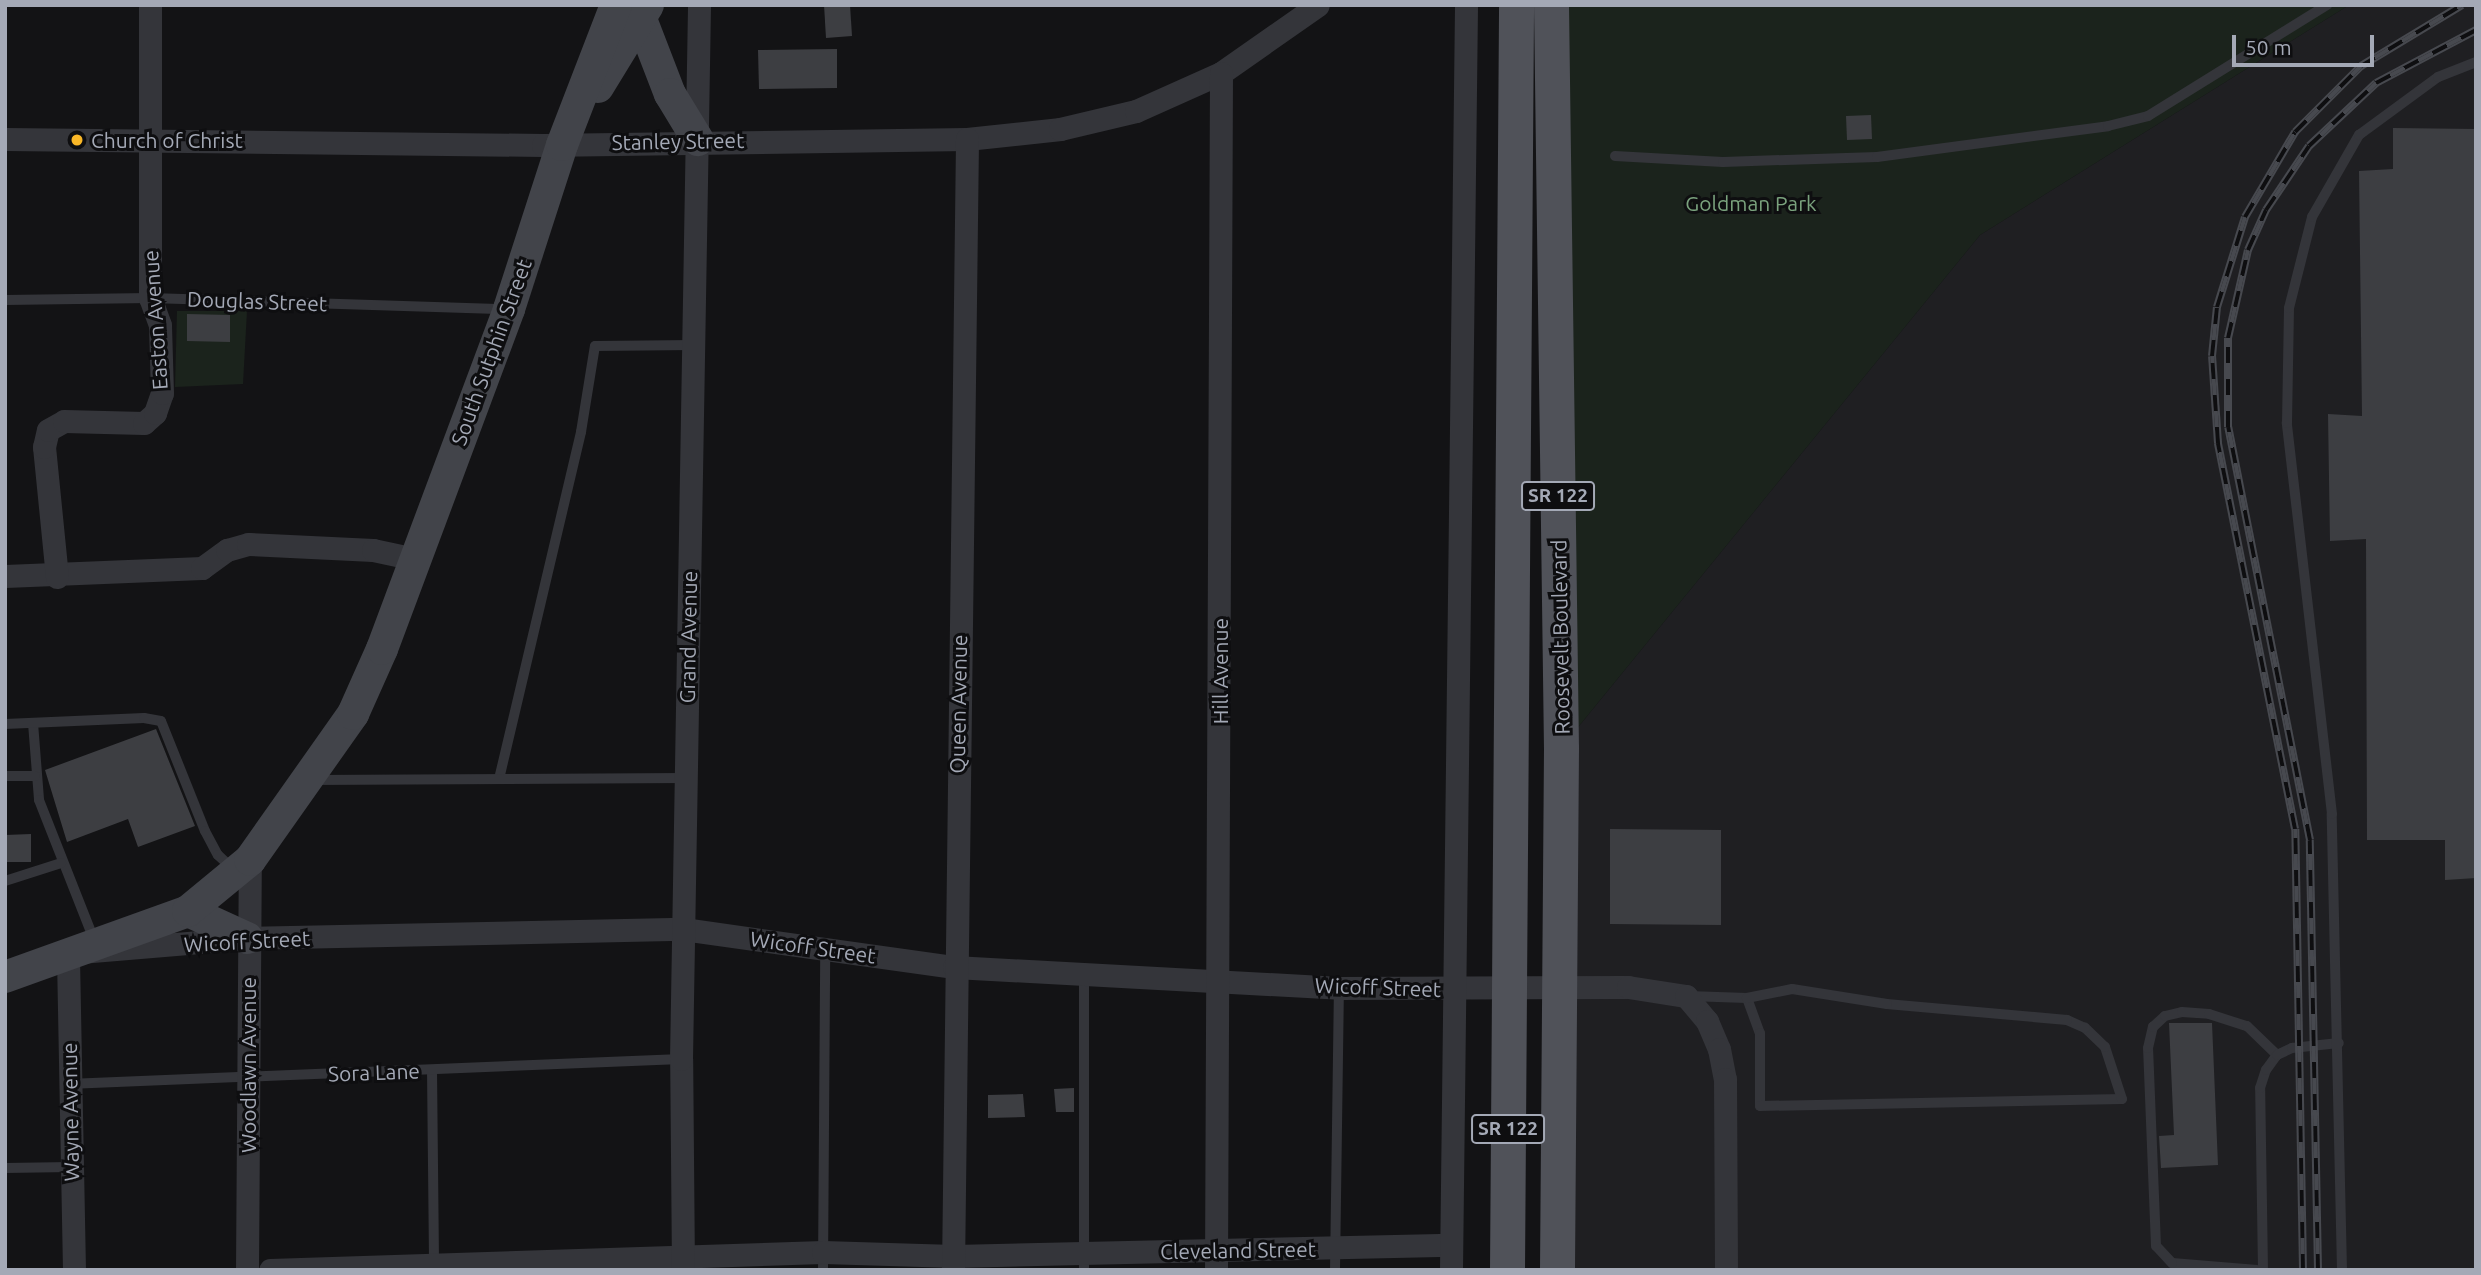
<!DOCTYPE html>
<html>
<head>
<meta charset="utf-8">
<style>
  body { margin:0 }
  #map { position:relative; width:2481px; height:1275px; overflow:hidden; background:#131315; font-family:Ubuntu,sans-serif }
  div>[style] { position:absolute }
  .built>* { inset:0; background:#1f1f22 }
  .green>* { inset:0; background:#1b231c }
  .building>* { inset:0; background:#3d3e42 }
  .lane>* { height:10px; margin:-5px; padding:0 5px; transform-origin:5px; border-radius:5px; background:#34353a }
  .street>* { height:23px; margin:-11.5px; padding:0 11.5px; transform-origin:11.5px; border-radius:11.5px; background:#34353a }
  .secondary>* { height:32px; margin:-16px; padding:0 16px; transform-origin:16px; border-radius:16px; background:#42444a }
  .primary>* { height:35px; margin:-17.5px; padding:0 17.5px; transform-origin:17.5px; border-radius:17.5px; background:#505259 }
  .rail>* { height:8px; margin-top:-4px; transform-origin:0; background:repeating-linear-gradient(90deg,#0e0e10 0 16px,#47494f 0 32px); box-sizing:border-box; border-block:2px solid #47494f }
  .dots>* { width:19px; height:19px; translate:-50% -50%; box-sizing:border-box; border:4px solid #0e0e10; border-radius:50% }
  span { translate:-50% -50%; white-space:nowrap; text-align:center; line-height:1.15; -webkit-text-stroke:6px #0e0e10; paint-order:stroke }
  .shield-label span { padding:2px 5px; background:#0e0e10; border:2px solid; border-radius:5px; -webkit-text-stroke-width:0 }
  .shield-label { font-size:19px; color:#a4a9b6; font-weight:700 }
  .poi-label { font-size:21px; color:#a4a9b6 }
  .left { translate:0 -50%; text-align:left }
  .street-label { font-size:21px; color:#a4a9b6 }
  .park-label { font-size:21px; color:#7aa27d }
  .frame { position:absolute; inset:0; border:7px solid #a4a9b6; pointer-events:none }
  .scale { position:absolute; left:2232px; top:35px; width:142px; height:32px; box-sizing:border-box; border:4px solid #a4a9b6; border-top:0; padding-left:9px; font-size:21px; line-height:24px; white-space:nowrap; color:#a4a9b6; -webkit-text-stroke:5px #0e0e10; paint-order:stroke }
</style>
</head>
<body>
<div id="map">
  <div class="built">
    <i style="clip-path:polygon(2349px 5px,2476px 5px,2476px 1270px,1557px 1270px,1561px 748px,1980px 235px)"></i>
  </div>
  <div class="green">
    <i style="clip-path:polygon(1551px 5px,2349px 5px,1980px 235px,1561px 748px)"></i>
    <i style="clip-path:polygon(177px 311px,247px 311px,243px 384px,175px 387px)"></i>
  </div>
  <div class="building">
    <i style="clip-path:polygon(824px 5px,850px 5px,852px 36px,826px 38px)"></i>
    <i style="clip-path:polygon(837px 49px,837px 88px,759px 89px,758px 50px)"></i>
    <i style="clip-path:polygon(1871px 115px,1872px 139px,1847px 140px,1846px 116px)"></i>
    <i style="clip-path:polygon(2393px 128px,2476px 129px,2476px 878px,2445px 880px,2445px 840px,2367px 840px,2366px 539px,2330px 541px,2328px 414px,2362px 416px,2359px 171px,2393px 169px)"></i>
    <i style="clip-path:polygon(187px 314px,230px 315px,230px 342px,187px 341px)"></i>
    <i style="clip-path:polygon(156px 729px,195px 826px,138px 847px,128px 819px,67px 842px,45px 770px)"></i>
    <i style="clip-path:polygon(1610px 829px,1721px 830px,1721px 925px,1610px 924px)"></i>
    <i style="clip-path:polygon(31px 834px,31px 862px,5px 862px,5px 835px)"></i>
    <i style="clip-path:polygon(2169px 1023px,2212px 1023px,2218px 1165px,2161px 1168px,2159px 1136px,2174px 1135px)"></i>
    <i style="clip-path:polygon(1074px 1088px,1074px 1112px,1056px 1112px,1054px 1089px)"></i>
    <i style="clip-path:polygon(1023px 1094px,1025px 1117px,988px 1118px,988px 1095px)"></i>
  </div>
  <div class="lane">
    <i style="left:1615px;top:156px;width:108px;rotate:3.2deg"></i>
    <i style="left:1723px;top:162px;width:154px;rotate:-1.9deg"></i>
    <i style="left:1877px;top:157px;width:233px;rotate:-7.6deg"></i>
    <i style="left:2108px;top:126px;width:41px;rotate:-14deg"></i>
    <i style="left:2148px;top:116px;width:211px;rotate:-31.8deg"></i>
    <i style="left:5px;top:300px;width:145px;rotate:-0.8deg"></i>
    <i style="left:150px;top:298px;width:356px;rotate:1.8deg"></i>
    <i style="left:33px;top:723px;width:77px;rotate:85.5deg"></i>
    <i style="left:39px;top:800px;width:153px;rotate:68.5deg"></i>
    <i style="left:5px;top:724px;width:139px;rotate:-2.5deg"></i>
    <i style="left:144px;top:718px;width:17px;rotate:10deg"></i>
    <i style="left:161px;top:721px;width:118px;rotate:68.2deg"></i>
    <i style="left:205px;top:831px;width:27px;rotate:62deg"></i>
    <i style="left:218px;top:855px;width:21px;rotate:43deg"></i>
    <i style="left:5px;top:776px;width:30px"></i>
    <i style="left:499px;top:779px;width:357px;rotate:-76.7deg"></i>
    <i style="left:581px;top:432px;width:87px;rotate:-80.8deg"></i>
    <i style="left:595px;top:346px;width:99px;rotate:-0.6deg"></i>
    <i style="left:311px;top:780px;width:375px;rotate:-0.3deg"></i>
    <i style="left:5px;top:881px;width:59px;rotate:-17.8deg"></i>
    <i style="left:1084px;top:975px;width:295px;rotate:90deg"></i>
    <i style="left:1688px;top:996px;width:59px;rotate:1.9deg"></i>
    <i style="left:1747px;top:998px;width:37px;rotate:70deg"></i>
    <i style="left:1760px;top:1033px;width:73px;rotate:90deg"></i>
    <i style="left:1760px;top:1106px;width:362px;rotate:-1.1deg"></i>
    <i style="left:2122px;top:1099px;width:55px;rotate:-108.1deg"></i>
    <i style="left:2105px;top:1047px;width:28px;rotate:-136deg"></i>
    <i style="left:2085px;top:1028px;width:20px;rotate:-156deg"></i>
    <i style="left:2067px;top:1020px;width:181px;rotate:-174.9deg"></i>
    <i style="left:1887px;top:1004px;width:96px;rotate:-171deg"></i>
    <i style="left:1792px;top:989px;width:46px;rotate:168.7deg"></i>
    <i style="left:432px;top:1070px;width:197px;rotate:89.4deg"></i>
    <i style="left:68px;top:1084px;width:614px;rotate:-2.34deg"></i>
    <i style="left:5px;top:1168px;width:66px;rotate:-0.9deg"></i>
    <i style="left:823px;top:1270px;width:322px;rotate:-89.6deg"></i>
    <i style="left:1335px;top:1270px;width:282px;rotate:-89.2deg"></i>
    <i style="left:2257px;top:1270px;width:85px;rotate:-175.3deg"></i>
    <i style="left:2172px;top:1263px;width:23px;rotate:-133deg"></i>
    <i style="left:2156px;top:1246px;width:198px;rotate:-92.3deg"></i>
    <i style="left:2148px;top:1048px;width:22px;rotate:-77deg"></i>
    <i style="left:2153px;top:1027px;width:16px;rotate:-43deg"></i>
    <i style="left:2165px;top:1016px;width:17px;rotate:-13deg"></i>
    <i style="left:2182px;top:1012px;width:27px;rotate:4deg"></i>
    <i style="left:2209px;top:1014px;width:40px;rotate:18deg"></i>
    <i style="left:2247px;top:1026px;width:42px;rotate:44deg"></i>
    <i style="left:2263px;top:1270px;width:182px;rotate:-90.9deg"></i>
    <i style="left:2260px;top:1088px;width:19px;rotate:-72deg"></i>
    <i style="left:2266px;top:1070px;width:19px;rotate:-54deg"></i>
    <i style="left:2277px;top:1055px;width:17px;rotate:-25deg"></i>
    <i style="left:2292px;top:1048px;width:47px;rotate:-6.1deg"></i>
    <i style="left:2342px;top:1270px;width:456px;rotate:-91.3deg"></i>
    <i style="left:2332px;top:814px;width:394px;rotate:-96.6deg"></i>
    <i style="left:2287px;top:423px;width:115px;rotate:-89deg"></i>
    <i style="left:2289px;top:308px;width:94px;rotate:-75.8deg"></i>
    <i style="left:2312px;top:217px;width:95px;rotate:-60.2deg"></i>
    <i style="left:2359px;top:135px;width:98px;rotate:-36.3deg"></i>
    <i style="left:2438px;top:77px;width:41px;rotate:-21.5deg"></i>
  </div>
  <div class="street">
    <i style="left:5px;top:139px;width:538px;rotate:0.64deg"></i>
    <i style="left:543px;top:145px;width:424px;rotate:-0.8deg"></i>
    <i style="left:967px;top:139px;width:94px;rotate:-6.1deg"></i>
    <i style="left:1060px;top:129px;width:78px;rotate:-13.3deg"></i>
    <i style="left:1136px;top:111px;width:93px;rotate:-24.1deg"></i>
    <i style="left:1221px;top:73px;width:118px;rotate:-35deg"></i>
    <i style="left:5px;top:576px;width:197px;rotate:-2.3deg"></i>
    <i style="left:202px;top:568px;width:31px;rotate:-36deg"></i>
    <i style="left:227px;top:550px;width:22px;rotate:-16deg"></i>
    <i style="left:248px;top:544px;width:125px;rotate:2.7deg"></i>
    <i style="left:373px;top:550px;width:43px;rotate:12.1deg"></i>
    <i style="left:57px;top:577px;width:131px;rotate:-95.7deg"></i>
    <i style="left:44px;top:447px;width:17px;rotate:-77deg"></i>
    <i style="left:48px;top:430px;width:18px;rotate:-29deg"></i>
    <i style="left:64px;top:421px;width:80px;rotate:1.4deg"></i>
    <i style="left:144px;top:423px;width:15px;rotate:-42deg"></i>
    <i style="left:155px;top:413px;width:21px;rotate:-71deg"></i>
    <i style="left:162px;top:393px;width:68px;rotate:-91.7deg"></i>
    <i style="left:160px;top:325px;width:29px;rotate:-110deg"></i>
    <i style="left:150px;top:298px;width:293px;rotate:-90deg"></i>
    <i style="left:74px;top:1270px;width:317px;rotate:-91.1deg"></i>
    <i style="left:68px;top:953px;width:180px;rotate:-4.8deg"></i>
    <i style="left:247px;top:938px;width:436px;rotate:-1.2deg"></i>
    <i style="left:683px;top:929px;width:274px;rotate:8deg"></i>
    <i style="left:954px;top:967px;width:386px;rotate:3.1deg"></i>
    <i style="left:1339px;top:988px;width:289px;rotate:-0.2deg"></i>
    <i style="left:1628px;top:987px;width:59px;rotate:8.8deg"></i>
    <i style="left:1686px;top:996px;width:33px;rotate:50deg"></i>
    <i style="left:1707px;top:1021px;width:30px;rotate:67deg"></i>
    <i style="left:1719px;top:1049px;width:31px;rotate:79deg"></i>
    <i style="left:1725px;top:1079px;width:191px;rotate:89.7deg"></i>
    <i style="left:247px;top:1270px;width:410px;rotate:-89.6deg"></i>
    <i style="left:270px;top:1270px;width:553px;rotate:-1.86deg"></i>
    <i style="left:823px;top:1252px;width:131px;rotate:1.7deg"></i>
    <i style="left:954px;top:1256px;width:497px;rotate:-1.3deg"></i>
    <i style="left:683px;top:1270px;width:211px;rotate:-90.5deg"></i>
    <i style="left:681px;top:1059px;width:1054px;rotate:-89.02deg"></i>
    <i style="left:953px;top:1270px;width:1131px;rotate:-89.29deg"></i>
    <i style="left:1216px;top:1270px;width:1197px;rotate:-89.76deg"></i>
    <i style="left:1451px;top:1270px;width:1265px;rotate:-89.32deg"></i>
  </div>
  <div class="secondary">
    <i style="left:641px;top:5px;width:14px;rotate:90deg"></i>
    <i style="left:641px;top:19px;width:80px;rotate:68.9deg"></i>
    <i style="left:670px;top:94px;width:54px;rotate:58.7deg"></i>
    <i style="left:598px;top:87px;width:96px;rotate:-58.6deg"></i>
    <i style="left:188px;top:911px;width:65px;rotate:24.6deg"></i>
    <i style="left:5px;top:977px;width:195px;rotate:-19.8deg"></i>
    <i style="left:188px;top:911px;width:80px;rotate:-39.4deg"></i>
    <i style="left:250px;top:860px;width:179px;rotate:-54.8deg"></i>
    <i style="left:353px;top:714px;width:71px;rotate:-66deg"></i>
    <i style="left:382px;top:649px;width:363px;rotate:-69.5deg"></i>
    <i style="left:509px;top:309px;width:172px;rotate:-72.1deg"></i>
    <i style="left:562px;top:145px;width:150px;rotate:-68.9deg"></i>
  </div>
  <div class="primary">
    <i style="left:1551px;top:5px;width:743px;rotate:89.23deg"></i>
    <i style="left:1561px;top:748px;width:522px;rotate:90.44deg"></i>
    <i style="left:1507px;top:1270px;width:1265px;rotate:-89.59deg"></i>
  </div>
  <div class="rail">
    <i style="left:2303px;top:1270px;width:441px;rotate:-91deg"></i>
    <i style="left:2295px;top:829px;width:394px;rotate:-101.3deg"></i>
    <i style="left:2218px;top:443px;width:87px;rotate:-93.9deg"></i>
    <i style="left:2212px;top:356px;width:49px;rotate:-84.2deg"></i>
    <i style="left:2217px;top:307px;width:94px;rotate:-72.7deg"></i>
    <i style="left:2245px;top:217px;width:99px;rotate:-59.5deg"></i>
    <i style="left:2295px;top:132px;width:93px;rotate:-45deg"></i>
    <i style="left:2361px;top:66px;width:118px;rotate:-31.1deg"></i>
    <i style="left:2318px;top:1270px;width:430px;rotate:-91.1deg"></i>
    <i style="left:2310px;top:840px;width:421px;rotate:-101.2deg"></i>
    <i style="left:2228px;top:427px;width:89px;rotate:-90deg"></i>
    <i style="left:2228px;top:338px;width:90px;rotate:-77.2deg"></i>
    <i style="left:2248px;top:250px;width:44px;rotate:-65.8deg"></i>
    <i style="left:2266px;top:210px;width:77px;rotate:-56.1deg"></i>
    <i style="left:2309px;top:146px;width:92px;rotate:-43.2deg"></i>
    <i style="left:2376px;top:83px;width:113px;rotate:-27.9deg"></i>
  </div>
  <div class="dots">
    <i style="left:77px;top:140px;background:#f9b727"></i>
  </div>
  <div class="shield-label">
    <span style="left:1558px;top:496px">SR 122</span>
    <span style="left:1508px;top:1129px">SR 122</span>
  </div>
  <div class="poi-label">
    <span class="left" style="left:91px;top:140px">Church of Christ</span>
  </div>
  <div class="street-label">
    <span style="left:678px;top:141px;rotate:-1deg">Stanley Street</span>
    <span style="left:257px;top:301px;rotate:2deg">Douglas Street</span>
    <span style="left:155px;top:320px;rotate:-94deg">Easton Avenue</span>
    <span style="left:491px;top:352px;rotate:-70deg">South Sutphin Street</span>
    <span style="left:688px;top:637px;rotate:-89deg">Grand Avenue</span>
    <span style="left:1560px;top:637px;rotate:-91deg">Roosevelt Boulevard</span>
    <span style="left:1220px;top:671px;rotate:-90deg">Hill Avenue</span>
    <span style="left:958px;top:704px;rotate:-89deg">Queen Avenue</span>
    <span style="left:247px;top:941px;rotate:-3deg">Wicoff Street</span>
    <span style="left:813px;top:947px;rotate:8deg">Wicoff Street</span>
    <span style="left:1378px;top:987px;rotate:2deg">Wicoff Street</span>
    <span style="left:248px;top:1065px;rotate:-90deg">Woodlawn Avenue</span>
    <span style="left:374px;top:1072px;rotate:-2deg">Sora Lane</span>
    <span style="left:70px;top:1112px;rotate:-91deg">Wayne Avenue</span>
    <span style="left:1238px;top:1250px;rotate:-1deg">Cleveland Street</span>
  </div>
  <div class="park-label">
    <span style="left:1751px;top:203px">Goldman Park</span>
  </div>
  <div class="frame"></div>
  <div class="scale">50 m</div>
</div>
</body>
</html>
